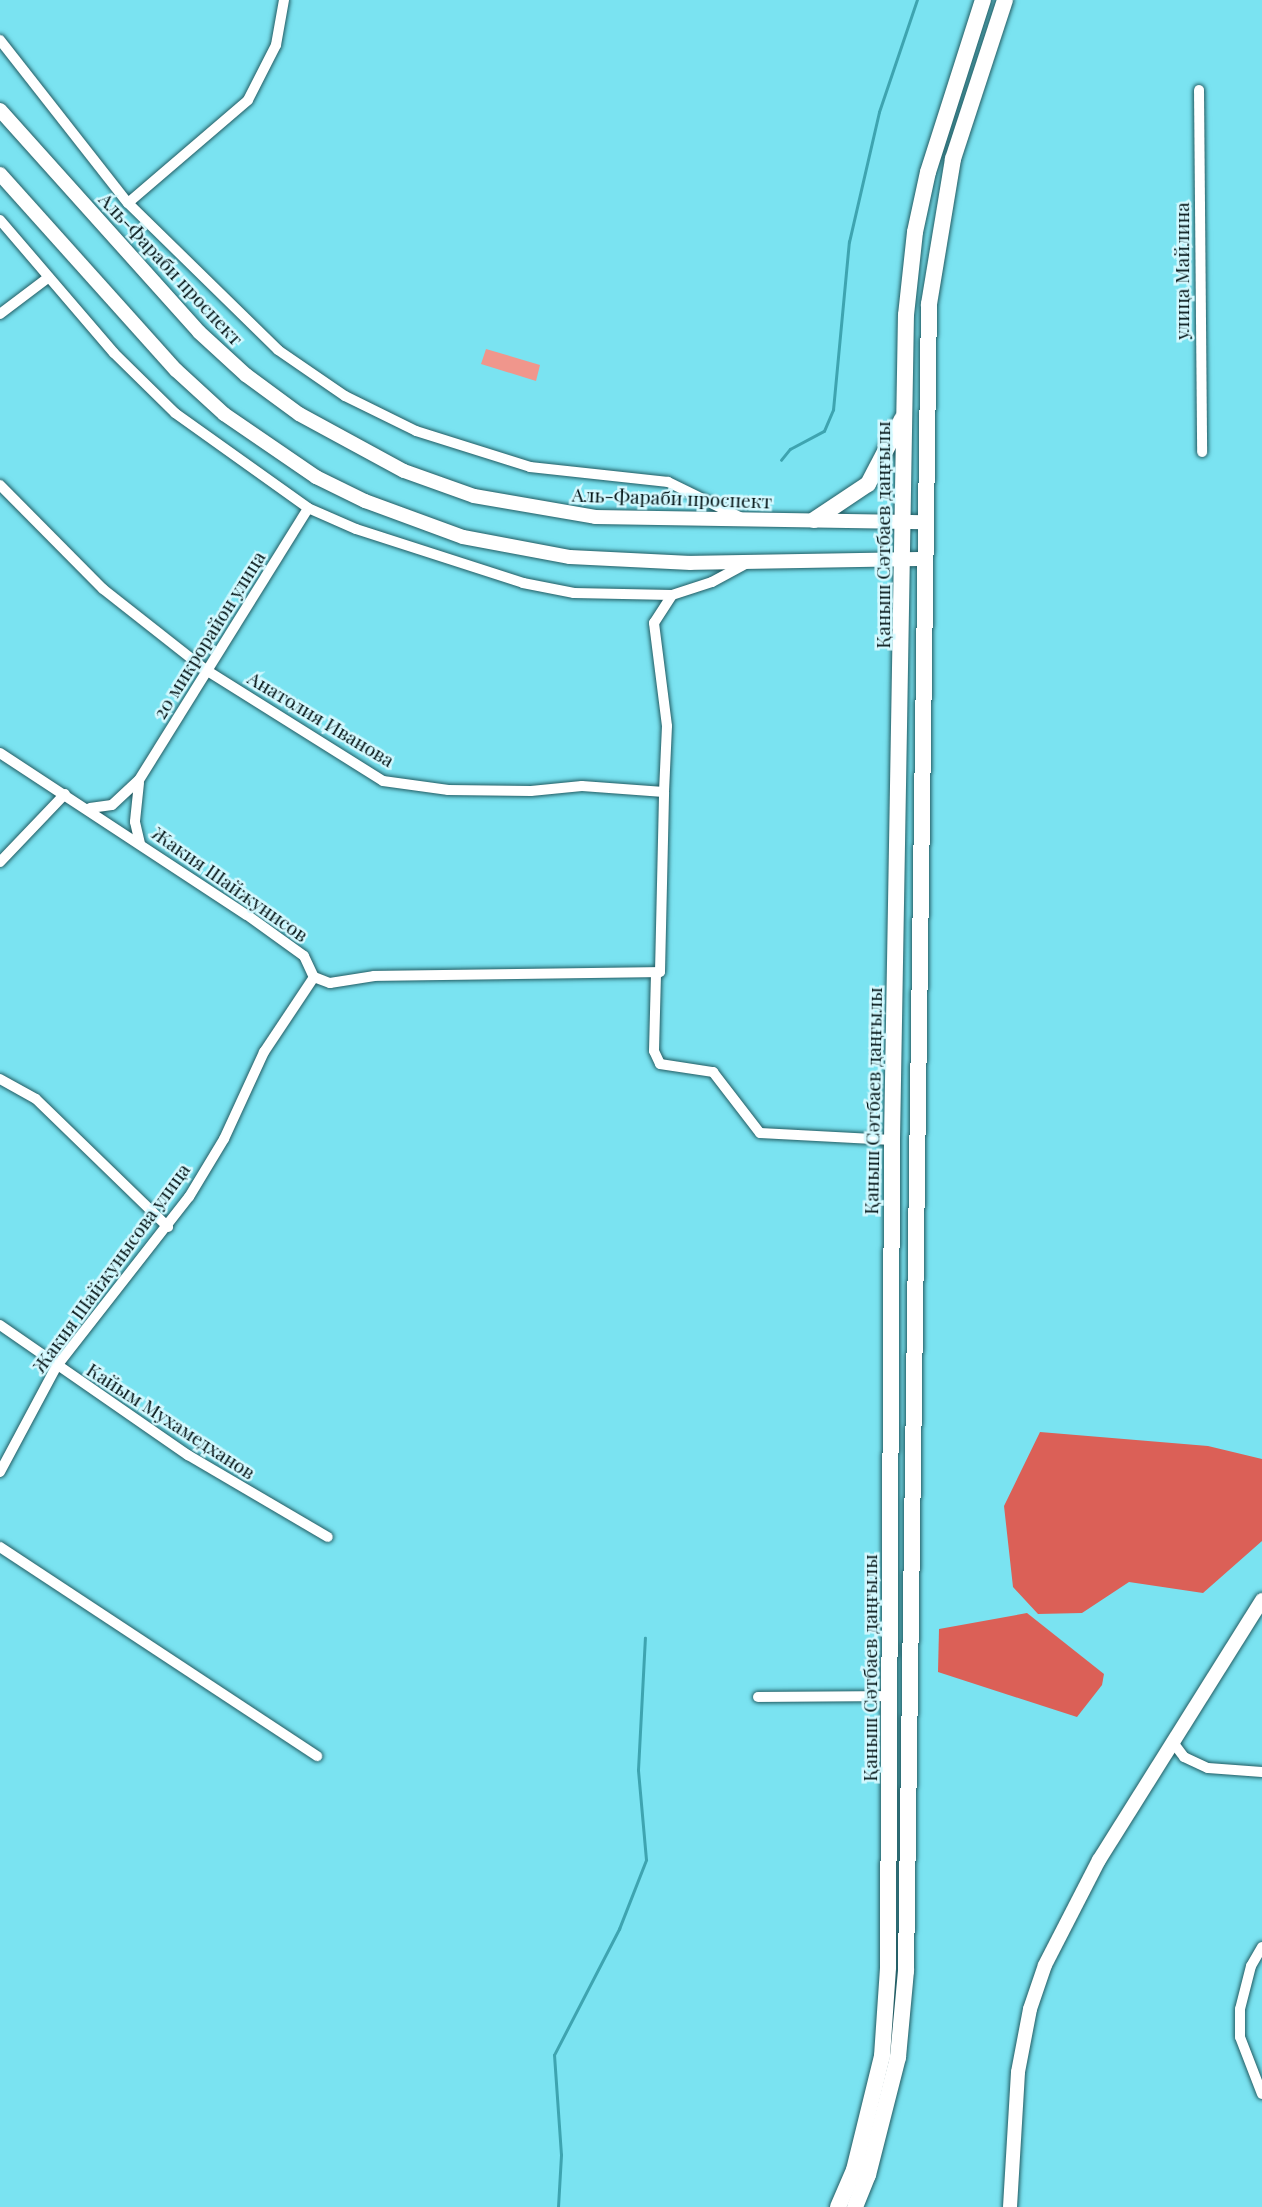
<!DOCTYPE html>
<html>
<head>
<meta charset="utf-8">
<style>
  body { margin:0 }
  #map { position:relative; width:1262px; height:2207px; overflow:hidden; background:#7ae3f1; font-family:"Playfair Display",serif }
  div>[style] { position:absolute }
  .green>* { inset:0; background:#f0968c }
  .forest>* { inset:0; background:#db6057 }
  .stream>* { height:2.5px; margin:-1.25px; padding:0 1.25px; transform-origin:1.25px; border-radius:1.25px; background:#3ea4b0 }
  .roads { filter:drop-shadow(0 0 2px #225b62) drop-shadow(0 0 2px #225b62) }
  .minor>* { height:10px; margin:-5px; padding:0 5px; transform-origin:5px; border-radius:5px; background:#fff }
  .tertiary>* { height:14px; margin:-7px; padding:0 7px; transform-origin:7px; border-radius:7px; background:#fff }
  .secondary>* { height:16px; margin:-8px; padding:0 8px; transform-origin:8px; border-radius:8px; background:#fff }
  span { translate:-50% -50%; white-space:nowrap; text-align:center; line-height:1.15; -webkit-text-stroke:5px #d3f9ff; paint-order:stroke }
  .street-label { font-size:19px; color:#001012 }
</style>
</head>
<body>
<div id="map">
  <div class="green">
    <i style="clip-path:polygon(486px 349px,540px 365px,536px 381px,481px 364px)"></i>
  </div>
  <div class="forest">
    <i style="clip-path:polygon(1040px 1432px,1208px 1446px,1262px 1459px,1262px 1541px,1203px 1593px,1129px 1582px,1082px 1613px,1038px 1614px,1013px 1587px,1004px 1506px)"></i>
    <i style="clip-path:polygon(1027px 1613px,1104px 1674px,1102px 1685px,1077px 1717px,938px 1672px,939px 1629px)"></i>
  </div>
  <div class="stream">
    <i style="left:781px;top:460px;width:14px;rotate:-51deg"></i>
    <i style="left:790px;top:449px;width:38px;rotate:-28deg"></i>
    <i style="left:824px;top:431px;width:23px;rotate:-67deg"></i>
    <i style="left:833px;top:410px;width:169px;rotate:-84.6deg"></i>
    <i style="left:849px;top:242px;width:133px;rotate:-77deg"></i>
    <i style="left:879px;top:112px;width:118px;rotate:-71.3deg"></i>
    <i style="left:558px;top:2207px;width:52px;rotate:-86.7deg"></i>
    <i style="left:561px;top:2155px;width:100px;rotate:-94deg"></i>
    <i style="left:554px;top:2055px;width:142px;rotate:-62.7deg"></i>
    <i style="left:619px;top:1929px;width:74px;rotate:-68.6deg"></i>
    <i style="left:646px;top:1860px;width:90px;rotate:-95.1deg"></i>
    <i style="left:638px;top:1770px;width:132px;rotate:-87deg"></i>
  </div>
  <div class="roads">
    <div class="minor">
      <i style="left:0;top:40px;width:207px;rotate:51.9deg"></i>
      <i style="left:128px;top:203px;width:210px;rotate:44.4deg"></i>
      <i style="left:278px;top:350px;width:81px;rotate:34.5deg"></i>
      <i style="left:345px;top:396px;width:79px;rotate:26.2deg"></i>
      <i style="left:416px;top:431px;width:120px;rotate:17.5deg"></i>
      <i style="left:530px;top:467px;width:139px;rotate:6.2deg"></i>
      <i style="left:668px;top:482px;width:85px;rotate:26deg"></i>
      <i style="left:1199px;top:90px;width:362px;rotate:89.5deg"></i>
      <i style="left:128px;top:203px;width:158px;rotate:-40.6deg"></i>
      <i style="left:248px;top:100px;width:62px;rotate:-63deg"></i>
      <i style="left:276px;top:45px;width:46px;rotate:-79.9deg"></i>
      <i style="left:0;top:220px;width:175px;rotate:49.4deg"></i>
      <i style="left:114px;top:353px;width:86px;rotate:44.5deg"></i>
      <i style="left:175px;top:413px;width:163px;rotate:35.5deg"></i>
      <i style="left:308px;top:508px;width:52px;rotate:23.6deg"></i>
      <i style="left:356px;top:529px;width:176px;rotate:17.9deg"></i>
      <i style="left:523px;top:583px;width:52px;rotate:11.1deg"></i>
      <i style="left:574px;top:593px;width:98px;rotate:1.2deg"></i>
      <i style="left:672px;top:595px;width:42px;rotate:-18deg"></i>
      <i style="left:712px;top:582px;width:42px;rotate:-28.4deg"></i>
      <i style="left:0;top:314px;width:61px;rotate:-37.1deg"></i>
      <i style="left:0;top:485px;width:146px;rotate:45.3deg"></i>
      <i style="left:103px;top:589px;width:131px;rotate:38.2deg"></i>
      <i style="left:206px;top:670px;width:209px;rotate:32.1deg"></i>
      <i style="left:383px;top:781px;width:66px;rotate:7.9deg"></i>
      <i style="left:448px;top:790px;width:83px;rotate:0.7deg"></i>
      <i style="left:531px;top:791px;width:51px;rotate:-5.6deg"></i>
      <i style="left:582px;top:786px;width:82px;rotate:4.2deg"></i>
      <i style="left:664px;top:792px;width:66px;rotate:-87.4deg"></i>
      <i style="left:667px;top:726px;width:104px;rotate:-97.2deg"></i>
      <i style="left:654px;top:623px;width:33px;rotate:-57deg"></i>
      <i style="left:0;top:753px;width:295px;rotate:33.3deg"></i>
      <i style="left:247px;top:915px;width:70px;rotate:35.7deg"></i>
      <i style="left:304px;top:956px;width:23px;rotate:65deg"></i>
      <i style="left:314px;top:977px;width:17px;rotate:21deg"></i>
      <i style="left:330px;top:983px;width:45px;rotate:-9deg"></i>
      <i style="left:374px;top:976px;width:286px;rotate:-0.8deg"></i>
      <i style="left:660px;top:972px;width:180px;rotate:-88.7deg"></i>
      <i style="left:139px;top:783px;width:39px;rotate:96deg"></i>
      <i style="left:135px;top:822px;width:22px;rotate:77deg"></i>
      <i style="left:90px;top:808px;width:22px;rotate:-8deg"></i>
      <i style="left:112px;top:805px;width:37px;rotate:-43deg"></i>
      <i style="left:139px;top:780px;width:320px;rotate:-58.1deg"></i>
      <i style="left:0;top:862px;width:94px;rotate:-46.3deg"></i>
      <i style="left:656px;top:974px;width:77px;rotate:91.5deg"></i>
      <i style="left:654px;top:1051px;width:14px;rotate:65deg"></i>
      <i style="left:660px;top:1064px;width:54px;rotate:8.6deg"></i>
      <i style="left:713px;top:1072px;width:77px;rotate:52.4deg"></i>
      <i style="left:760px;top:1133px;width:132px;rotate:3deg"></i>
      <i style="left:0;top:1079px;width:41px;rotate:29.1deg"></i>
      <i style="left:36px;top:1099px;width:184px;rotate:44.1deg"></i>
      <i style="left:0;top:1325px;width:229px;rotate:34.7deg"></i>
      <i style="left:188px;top:1455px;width:162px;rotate:30.4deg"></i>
      <i style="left:0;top:1472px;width:119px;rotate:-61.9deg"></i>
      <i style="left:56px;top:1367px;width:216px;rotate:-52deg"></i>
      <i style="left:189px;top:1197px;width:68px;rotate:-58.9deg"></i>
      <i style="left:224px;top:1139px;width:96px;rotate:-65.3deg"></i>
      <i style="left:264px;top:1052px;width:90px;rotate:-56.3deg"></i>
      <i style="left:0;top:1547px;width:380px;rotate:33.4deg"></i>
      <i style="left:758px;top:1697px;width:134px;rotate:-0.4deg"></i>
      <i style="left:1172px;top:1741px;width:20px;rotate:53deg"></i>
      <i style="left:1184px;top:1757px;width:26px;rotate:25deg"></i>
      <i style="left:1208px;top:1768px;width:54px;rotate:4.2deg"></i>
      <i style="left:1262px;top:1947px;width:22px;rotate:120deg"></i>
      <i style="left:1251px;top:1966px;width:44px;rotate:104.3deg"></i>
      <i style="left:1240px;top:2009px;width:28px;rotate:90deg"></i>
      <i style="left:1240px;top:2037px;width:61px;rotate:68.9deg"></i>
    </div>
    <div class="tertiary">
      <i style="left:0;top:110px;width:298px;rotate:48.1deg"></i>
      <i style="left:199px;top:332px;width:64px;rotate:42.5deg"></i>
      <i style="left:246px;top:375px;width:66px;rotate:36.3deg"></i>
      <i style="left:299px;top:414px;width:119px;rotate:28.5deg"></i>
      <i style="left:404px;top:471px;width:74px;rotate:19.7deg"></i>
      <i style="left:474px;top:496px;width:123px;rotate:9.8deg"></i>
      <i style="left:595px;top:517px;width:331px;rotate:0.9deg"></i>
      <i style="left:0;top:174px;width:263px;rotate:48.1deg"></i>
      <i style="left:176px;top:370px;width:65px;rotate:42.5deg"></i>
      <i style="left:224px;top:414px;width:112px;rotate:34.4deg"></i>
      <i style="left:316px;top:477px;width:55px;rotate:26.1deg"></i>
      <i style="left:365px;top:501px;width:104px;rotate:20.2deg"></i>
      <i style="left:463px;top:537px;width:109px;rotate:10.6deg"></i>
      <i style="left:570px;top:557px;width:121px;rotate:2.8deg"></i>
      <i style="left:691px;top:563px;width:235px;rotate:-1deg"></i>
      <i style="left:1010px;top:2207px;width:135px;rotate:-86.6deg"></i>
      <i style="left:1018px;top:2072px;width:64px;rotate:-79.2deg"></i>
      <i style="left:1030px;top:2009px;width:46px;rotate:-71.2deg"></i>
      <i style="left:1045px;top:1965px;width:118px;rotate:-62.8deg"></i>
      <i style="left:1099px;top:1860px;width:307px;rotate:-57.9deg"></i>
    </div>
    <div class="secondary">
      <i style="left:814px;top:520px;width:65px;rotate:-33.7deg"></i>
      <i style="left:868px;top:484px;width:73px;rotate:-62.4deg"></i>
      <i style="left:838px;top:2207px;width:40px;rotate:-66.6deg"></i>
      <i style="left:854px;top:2170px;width:117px;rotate:-76.2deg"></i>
      <i style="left:882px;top:2056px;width:89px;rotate:-86.1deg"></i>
      <i style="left:888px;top:1967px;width:827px;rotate:-89.72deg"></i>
      <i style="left:892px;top:1140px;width:825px;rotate:-89.03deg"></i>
      <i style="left:906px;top:315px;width:83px;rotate:-83.8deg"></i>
      <i style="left:915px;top:232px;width:61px;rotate:-77.8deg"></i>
      <i style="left:928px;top:172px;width:181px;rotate:-72.3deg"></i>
      <i style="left:855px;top:2207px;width:35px;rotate:-68deg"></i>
      <i style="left:868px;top:2175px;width:122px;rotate:-75.7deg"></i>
      <i style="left:898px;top:2057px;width:86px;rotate:-84.7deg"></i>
      <i style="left:906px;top:1971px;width:1667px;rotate:-89.21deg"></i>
      <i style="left:929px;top:304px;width:147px;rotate:-80.6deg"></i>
      <i style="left:953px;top:159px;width:167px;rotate:-71.9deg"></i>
    </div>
  </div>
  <div class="street-label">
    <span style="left:171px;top:269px;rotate:47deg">Аль-Фараби проспект</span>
    <span style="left:1182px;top:271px;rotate:-90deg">улица Майлина</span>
    <span style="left:672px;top:498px;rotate:2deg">Аль-Фараби проспект</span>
    <span style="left:883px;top:535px;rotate:-90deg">Қаныш Сәтбаев даңғылы</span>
    <span style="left:209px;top:635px;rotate:-58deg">20 микрорайон улица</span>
    <span style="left:321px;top:719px;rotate:31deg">Анатолия Иванова</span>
    <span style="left:230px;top:884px;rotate:35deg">Жакия Шайжунисов</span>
    <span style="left:873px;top:1101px;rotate:-89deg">Қаныш Сәтбаев даңғылы</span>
    <span style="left:111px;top:1268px;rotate:-54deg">Жакия Шайжунысова улица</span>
    <span style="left:171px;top:1421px;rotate:33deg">Кайым Мухамедханов</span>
    <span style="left:870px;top:1668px;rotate:-90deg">Қаныш Сәтбаев даңғылы</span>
  </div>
</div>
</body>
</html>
